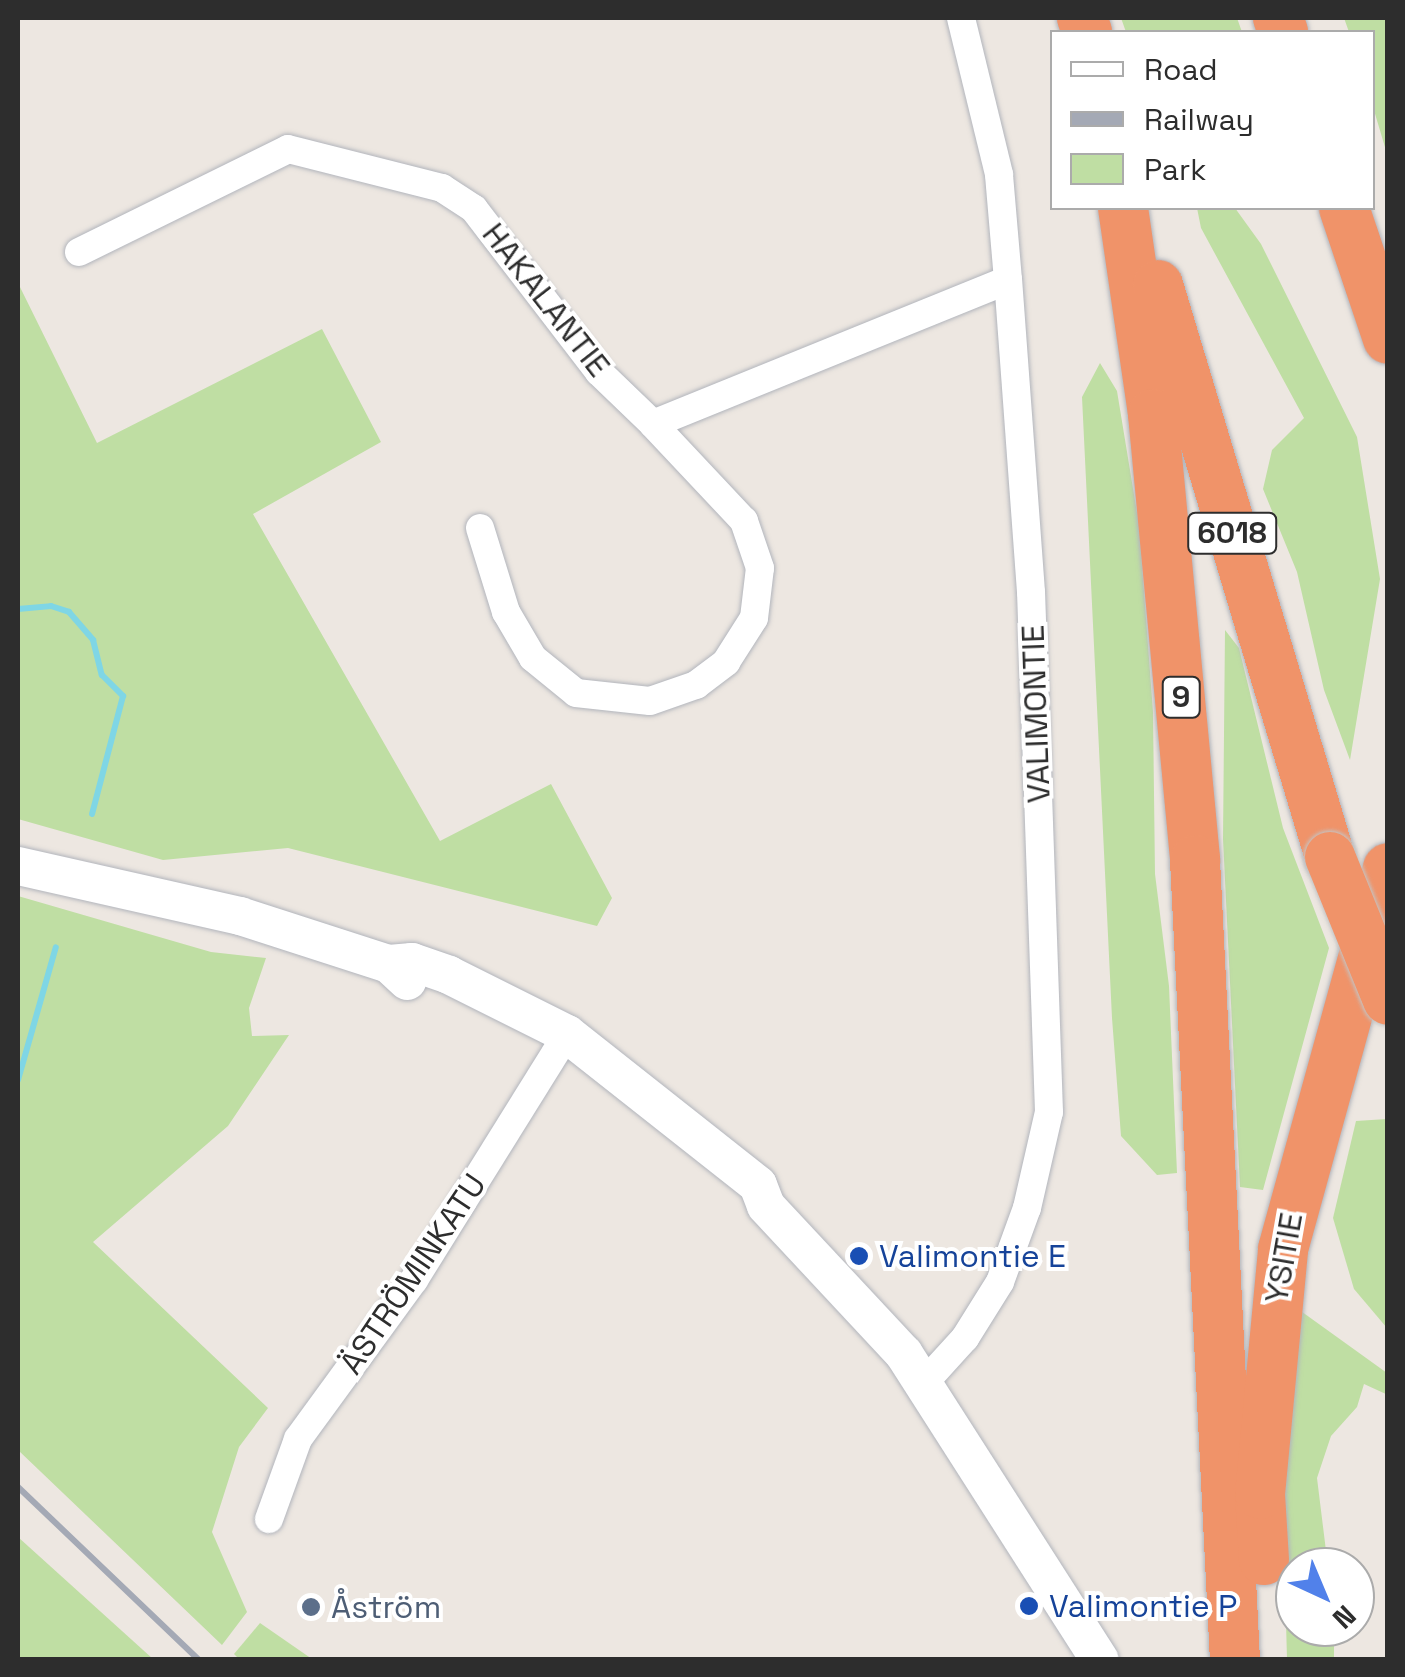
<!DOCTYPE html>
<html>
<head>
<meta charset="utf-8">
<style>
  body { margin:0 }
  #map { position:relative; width:1405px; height:1677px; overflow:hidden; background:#ede7e1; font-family:"Space Grotesk",sans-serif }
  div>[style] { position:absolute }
  .green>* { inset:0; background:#bfdea3 }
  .stream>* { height:6px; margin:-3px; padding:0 3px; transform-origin:3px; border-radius:3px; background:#7fd6e5 }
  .roads { filter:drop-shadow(0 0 2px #b2b5bc) drop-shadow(0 0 2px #b2b5bc) }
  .minor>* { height:28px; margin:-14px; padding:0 14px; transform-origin:14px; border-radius:14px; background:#fff }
  .secondary>* { height:38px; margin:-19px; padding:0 19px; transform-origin:19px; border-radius:19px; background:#fff }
  .motorway>* { height:50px; margin:-25px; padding:0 25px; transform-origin:25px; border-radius:25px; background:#f09369 }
  .rail>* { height:6px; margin:-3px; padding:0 3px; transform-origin:3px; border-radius:3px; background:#a4a9b5 }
  .bridges { filter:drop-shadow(0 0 2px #c4c4c4) drop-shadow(0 0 2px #c4c4c4) }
  .motorway-bridge>* { height:50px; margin:-25px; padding:0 25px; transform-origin:25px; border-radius:25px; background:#f09369 }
  .dots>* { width:28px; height:28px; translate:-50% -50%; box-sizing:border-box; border:5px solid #fff; border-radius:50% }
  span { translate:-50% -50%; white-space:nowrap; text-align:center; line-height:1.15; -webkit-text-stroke:8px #fff; paint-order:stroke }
  .shield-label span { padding:2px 8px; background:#fff; border:2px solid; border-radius:8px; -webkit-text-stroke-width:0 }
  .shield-label { font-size:30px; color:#2d2d2d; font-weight:700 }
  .street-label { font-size:32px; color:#2d2d2d }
  .transit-label { font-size:32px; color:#164399 }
  .left { translate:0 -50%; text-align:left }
  .service-label { font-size:32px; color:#4e5e75 }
  .frame { position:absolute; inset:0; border:20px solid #2d2d2d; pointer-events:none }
  .legend { position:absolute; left:1050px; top:30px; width:325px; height:180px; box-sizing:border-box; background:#fff; border:2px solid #ababab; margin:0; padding:12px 18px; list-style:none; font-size:30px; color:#2d2d2d }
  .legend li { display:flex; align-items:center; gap:20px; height:50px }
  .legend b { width:50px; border:2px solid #ababab }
  .north { position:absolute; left:1275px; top:1547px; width:100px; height:100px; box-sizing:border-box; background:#fff; border:2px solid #ababab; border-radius:50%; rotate:136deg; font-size:28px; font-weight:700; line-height:40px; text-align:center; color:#2d2d2d }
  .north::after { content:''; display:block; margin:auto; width:35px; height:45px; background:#5181ea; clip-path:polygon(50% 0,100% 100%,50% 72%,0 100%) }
</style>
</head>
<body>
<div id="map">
  <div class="green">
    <i style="clip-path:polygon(1121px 18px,1237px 18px,1242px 32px,1126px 32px)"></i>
    <i style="clip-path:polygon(1344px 18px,1387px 18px,1387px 154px,1373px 107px,1372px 32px,1349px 32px)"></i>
    <i style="clip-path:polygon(1197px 208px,1235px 208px,1261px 244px,1357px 437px,1380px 579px,1350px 760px,1324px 690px,1297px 572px,1263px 489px,1272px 450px,1304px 418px,1201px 228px)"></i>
    <i style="clip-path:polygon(18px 283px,97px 443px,322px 329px,381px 442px,253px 514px,440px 841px,551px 784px,612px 898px,597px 926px,288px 848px,163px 860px,18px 819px)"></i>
    <i style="clip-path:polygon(1100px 363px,1117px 391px,1139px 525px,1153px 712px,1155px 874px,1169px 986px,1177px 1173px,1157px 1175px,1121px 1136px,1112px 1018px,1082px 397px)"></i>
    <i style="clip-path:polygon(1225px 630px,1239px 648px,1283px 828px,1329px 948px,1263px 1190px,1240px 1187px,1223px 839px)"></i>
    <i style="clip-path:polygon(18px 896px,211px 952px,266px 958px,249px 1008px,252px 1036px,289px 1035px,228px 1126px,93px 1242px,268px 1408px,239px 1447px,212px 1532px,247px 1612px,222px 1645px,18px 1450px)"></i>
    <i style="clip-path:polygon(1387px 1119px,1388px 1119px,1387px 1328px,1354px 1289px,1333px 1218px,1356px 1121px)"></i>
    <i style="clip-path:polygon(1298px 1309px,1387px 1373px,1388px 1395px,1364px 1384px,1357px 1407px,1331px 1436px,1317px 1478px,1328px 1567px,1295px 1567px,1295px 1627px,1334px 1627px,1334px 1659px,1287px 1659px,1283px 1512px)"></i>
    <i style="clip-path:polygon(18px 1537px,153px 1659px,18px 1659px)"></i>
    <i style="clip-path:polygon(260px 1623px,312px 1659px,239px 1659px,234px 1654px)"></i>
  </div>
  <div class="stream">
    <i style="left:18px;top:609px;width:33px;rotate:-5deg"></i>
    <i style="left:51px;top:606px;width:19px;rotate:18deg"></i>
    <i style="left:69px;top:612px;width:37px;rotate:49deg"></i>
    <i style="left:93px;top:640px;width:36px;rotate:76deg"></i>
    <i style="left:102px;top:675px;width:30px;rotate:45deg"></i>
    <i style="left:123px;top:696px;width:122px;rotate:104.7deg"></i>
    <i style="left:18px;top:1080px;width:138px;rotate:-74.1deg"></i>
  </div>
  <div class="roads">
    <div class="minor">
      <i style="left:79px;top:252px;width:233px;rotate:-26.2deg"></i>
      <i style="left:288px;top:149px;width:159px;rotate:14.2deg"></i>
      <i style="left:442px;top:188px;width:38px;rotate:33deg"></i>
      <i style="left:474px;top:209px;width:205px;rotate:52.5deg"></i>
      <i style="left:599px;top:372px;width:75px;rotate:43.9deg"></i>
      <i style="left:653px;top:424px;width:383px;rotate:-22.1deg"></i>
      <i style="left:480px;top:528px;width:88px;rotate:72.8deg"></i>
      <i style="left:506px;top:612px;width:53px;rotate:59.6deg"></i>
      <i style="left:533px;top:658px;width:55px;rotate:39.1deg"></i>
      <i style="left:576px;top:693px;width:74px;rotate:6.2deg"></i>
      <i style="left:650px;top:701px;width:49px;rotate:-19.2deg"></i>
      <i style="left:696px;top:685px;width:38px;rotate:-37deg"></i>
      <i style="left:726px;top:662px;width:52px;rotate:-57.5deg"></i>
      <i style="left:754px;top:618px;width:50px;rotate:-83.2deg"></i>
      <i style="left:760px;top:568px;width:50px;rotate:-108.8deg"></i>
      <i style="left:744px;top:521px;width:133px;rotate:-133.2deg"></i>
      <i style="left:924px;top:1383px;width:61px;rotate:-47.7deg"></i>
      <i style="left:965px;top:1338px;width:66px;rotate:-58deg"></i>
      <i style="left:1000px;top:1282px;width:79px;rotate:-70deg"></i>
      <i style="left:1027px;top:1208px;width:98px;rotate:-77.1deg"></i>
      <i style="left:1049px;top:1112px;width:520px;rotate:-91.98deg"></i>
      <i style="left:1031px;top:592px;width:313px;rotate:-94.2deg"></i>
      <i style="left:1008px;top:280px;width:106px;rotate:-94.9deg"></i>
      <i style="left:999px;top:174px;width:161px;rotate:-103.7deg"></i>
      <i style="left:269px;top:1519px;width:85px;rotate:-70.1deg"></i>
      <i style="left:298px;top:1439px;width:197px;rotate:-53.9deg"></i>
      <i style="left:414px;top:1280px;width:290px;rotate:-58.1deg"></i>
    </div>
    <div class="secondary">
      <i style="left:18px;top:866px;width:228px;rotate:12.7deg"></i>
      <i style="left:240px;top:916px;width:157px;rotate:17.9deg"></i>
      <i style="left:389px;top:964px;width:25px;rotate:43deg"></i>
      <i style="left:389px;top:964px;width:23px;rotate:-5deg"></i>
      <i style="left:412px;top:962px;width:39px;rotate:19deg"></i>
      <i style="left:449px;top:975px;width:132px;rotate:26.6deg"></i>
      <i style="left:567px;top:1034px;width:243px;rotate:38.3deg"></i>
      <i style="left:758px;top:1185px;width:22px;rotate:69deg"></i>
      <i style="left:766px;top:1206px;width:202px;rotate:47deg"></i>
      <i style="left:904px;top:1354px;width:363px;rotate:57.4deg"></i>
    </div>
    <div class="motorway">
      <i style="left:1082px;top:18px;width:15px;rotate:70deg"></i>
      <i style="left:1278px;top:18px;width:15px;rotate:70deg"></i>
      <i style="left:1123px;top:208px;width:208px;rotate:81.7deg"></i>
      <i style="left:1153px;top:414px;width:448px;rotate:84.6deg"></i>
      <i style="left:1195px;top:860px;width:801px;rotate:87.14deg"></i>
      <i style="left:1344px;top:208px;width:138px;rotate:71.4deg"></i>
      <i style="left:1158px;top:285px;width:597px;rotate:73.26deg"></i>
      <i style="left:1264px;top:1560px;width:66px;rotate:-93.5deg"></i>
      <i style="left:1260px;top:1494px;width:246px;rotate:-84.6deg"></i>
      <i style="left:1283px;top:1249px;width:395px;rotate:-74.6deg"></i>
    </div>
  </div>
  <div class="rail">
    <i style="left:18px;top:1487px;width:250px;rotate:43.7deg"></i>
  </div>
  <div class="bridges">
    <div class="motorway-bridge">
      <i style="left:1330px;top:857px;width:154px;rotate:67.9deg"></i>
    </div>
  </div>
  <div class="dots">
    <i style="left:859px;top:1256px;background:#1a4fb4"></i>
    <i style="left:1029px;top:1606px;background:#1a4fb4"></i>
    <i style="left:311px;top:1607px;background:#5c6f8a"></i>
  </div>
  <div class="shield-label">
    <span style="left:1232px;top:533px">6018</span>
    <span style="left:1181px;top:697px">9</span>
  </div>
  <div class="street-label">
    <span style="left:546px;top:300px;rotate:52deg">HAKALANTIE</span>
    <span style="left:1036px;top:714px;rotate:-92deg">VALIMONTIE</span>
    <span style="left:1284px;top:1258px;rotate:-80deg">YSITIE</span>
    <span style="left:413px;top:1274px;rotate:-56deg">ÄSTRÖMINKATU</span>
  </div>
  <div class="transit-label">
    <span class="left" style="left:879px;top:1256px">Valimontie E</span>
    <span class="left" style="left:1049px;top:1606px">Valimontie P</span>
  </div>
  <div class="service-label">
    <span class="left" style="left:331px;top:1607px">Åström</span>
  </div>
  <div class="frame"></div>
  <ul class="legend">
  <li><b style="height:12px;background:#fff"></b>Road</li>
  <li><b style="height:12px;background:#a4a9b5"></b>Railway</li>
  <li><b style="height:28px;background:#bfdea3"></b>Park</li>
  </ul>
  <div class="north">N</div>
</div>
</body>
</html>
